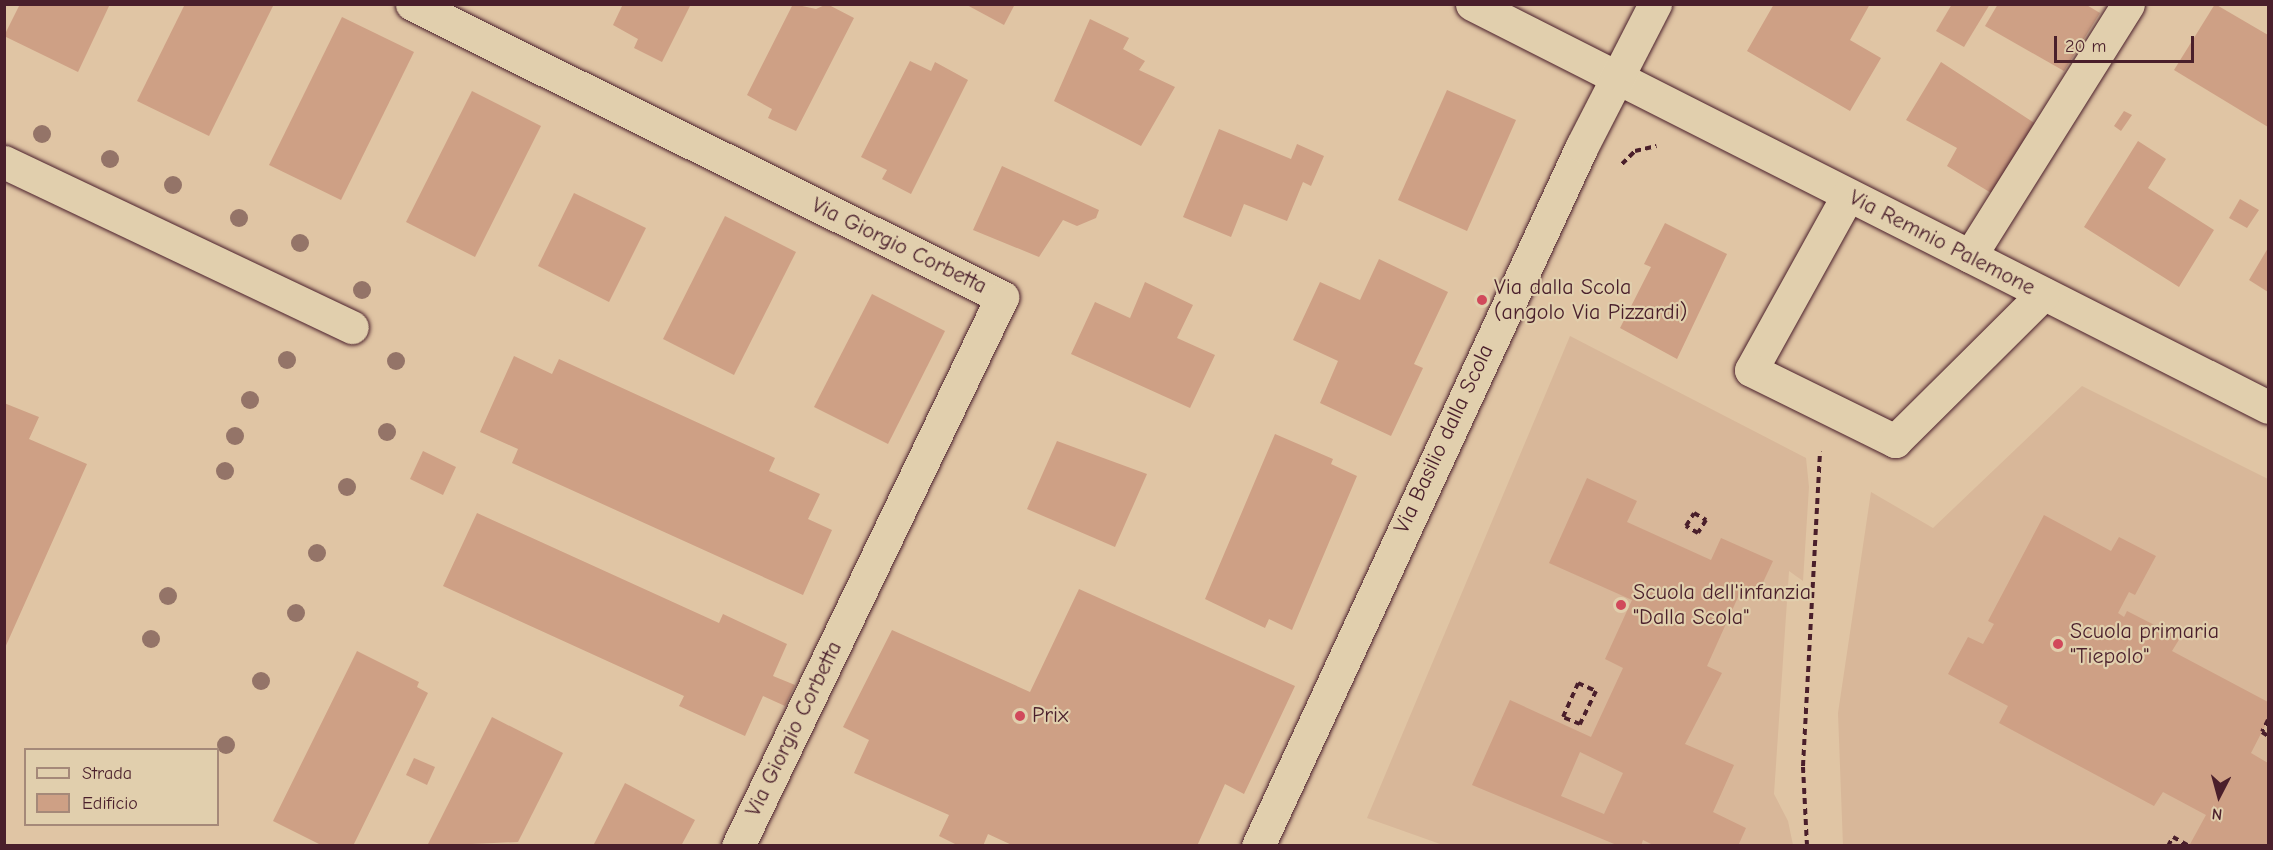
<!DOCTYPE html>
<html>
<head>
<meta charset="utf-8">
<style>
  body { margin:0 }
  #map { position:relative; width:2273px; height:850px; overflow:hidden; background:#e0c5a4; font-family:"Comic Neue",sans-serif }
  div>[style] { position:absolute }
  .built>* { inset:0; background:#d8b799 }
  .building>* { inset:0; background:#cea085 }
  .path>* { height:4px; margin-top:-2px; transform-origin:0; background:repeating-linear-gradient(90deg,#4a1f2b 0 6px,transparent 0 10.5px) }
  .roads { filter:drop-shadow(0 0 2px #4a1f2b) drop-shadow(0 0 2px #4a1f2b) }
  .minor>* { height:33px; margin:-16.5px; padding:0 16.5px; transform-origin:16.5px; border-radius:16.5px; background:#e1cfad }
  .trees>* { width:18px; height:18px; margin:-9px; border-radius:50%; background:#947468 }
  .dots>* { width:16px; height:16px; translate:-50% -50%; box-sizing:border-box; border:3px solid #e1cfad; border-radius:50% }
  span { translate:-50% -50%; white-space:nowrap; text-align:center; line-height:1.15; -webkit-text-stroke:4.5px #e1cfad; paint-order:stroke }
  .street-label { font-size:22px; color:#4a1f2b }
  .poi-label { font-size:22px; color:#4a1f2b }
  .left { translate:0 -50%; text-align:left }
  .frame { position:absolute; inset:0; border:6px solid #4a1f2b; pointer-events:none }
  .legend { position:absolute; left:24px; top:748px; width:195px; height:78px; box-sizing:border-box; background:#e1cfad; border:2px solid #a58979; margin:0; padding:8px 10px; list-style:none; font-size:18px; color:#4a1f2b }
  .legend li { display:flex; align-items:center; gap:12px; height:30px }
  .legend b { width:30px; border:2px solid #a58979 }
  .north { position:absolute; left:2189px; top:766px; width:60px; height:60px; -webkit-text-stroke:4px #e1cfad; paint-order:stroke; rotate:186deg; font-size:16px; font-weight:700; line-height:24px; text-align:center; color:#4a1f2b }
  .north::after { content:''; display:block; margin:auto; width:21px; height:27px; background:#4a1f2b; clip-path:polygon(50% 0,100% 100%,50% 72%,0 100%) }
  .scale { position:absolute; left:2054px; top:36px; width:140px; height:27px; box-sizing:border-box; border:3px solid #4a1f2b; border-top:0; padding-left:8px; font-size:18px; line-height:21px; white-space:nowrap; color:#4a1f2b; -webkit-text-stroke:4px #e1cfad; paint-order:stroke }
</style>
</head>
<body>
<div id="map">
  <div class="built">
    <i style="clip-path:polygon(1570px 336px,1806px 458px,1809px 487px,1803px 581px,1789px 571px,1774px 794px,1788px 821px,1793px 845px,1443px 845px,1367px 818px)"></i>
    <i style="clip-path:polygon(2082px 386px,2268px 479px,2268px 845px,1843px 846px,1838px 713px,1871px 492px,1933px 528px)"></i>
  </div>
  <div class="building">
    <i style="clip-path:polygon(20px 4px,110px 4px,78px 72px,4px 36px)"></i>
    <i style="clip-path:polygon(185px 4px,274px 4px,209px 136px,137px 101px)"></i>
    <i style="clip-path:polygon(623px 4px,691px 4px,662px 62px,634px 48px,638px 39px,613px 25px)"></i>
    <i style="clip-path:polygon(793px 4px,816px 9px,827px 4px,854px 18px,796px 131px,768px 118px,772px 109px,747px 95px)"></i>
    <i style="clip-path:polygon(965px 4px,1015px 4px,1004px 25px)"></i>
    <i style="clip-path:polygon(1774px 4px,1870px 4px,1850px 40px,1881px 58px,1850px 111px,1747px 51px)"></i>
    <i style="clip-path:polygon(1952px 4px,1990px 4px,1964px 47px,1936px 31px)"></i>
    <i style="clip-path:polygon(1998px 4px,2085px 4px,2100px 13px,2064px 71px,1985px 26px)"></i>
    <i style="clip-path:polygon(2215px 4px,2268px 35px,2268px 127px,2174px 70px)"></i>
    <i style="clip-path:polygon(342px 17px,414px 52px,341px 200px,269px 165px)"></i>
    <i style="clip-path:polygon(1090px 19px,1129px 38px,1123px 49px,1145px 61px,1139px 70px,1175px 87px,1141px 146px,1054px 101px)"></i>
    <i style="clip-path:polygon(910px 61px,931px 71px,935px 62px,968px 80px,911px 194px,882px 179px,887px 170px,861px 157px)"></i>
    <i style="clip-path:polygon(1941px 62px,2039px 126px,1996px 196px,1947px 166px,1957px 148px,1906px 120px)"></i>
    <i style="clip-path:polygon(1447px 90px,1516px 120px,1467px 231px,1398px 200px)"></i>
    <i style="clip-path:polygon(472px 91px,541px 126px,475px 257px,406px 222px)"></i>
    <i style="clip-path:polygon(2124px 111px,2132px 115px,2121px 131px,2114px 126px)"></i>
    <i style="clip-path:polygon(1219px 129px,1291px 159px,1297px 144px,1324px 156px,1311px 186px,1303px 182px,1287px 221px,1244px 204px,1231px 237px,1183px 217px)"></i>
    <i style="clip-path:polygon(2138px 141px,2166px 159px,2148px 188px,2214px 230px,2179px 287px,2084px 227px)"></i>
    <i style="clip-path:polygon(1002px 166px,1099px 210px,1096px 218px,1077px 226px,1063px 220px,1039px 257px,973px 230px)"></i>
    <i style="clip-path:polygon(574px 193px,646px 228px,609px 302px,538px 266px)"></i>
    <i style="clip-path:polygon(2240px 199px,2259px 210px,2247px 228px,2229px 218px)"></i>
    <i style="clip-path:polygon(725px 216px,796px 252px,734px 375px,663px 339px)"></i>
    <i style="clip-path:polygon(1665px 223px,1727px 254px,1677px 359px,1620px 328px,1651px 267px,1644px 264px)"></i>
    <i style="clip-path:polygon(2268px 248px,2268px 292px,2249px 280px)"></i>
    <i style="clip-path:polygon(1379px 259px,1448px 292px,1414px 364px,1423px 368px,1391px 436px,1320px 403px,1338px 361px,1293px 340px,1320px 282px,1360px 300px)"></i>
    <i style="clip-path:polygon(1145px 282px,1193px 305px,1177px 338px,1215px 355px,1190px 408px,1071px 354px,1095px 302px,1130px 318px)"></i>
    <i style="clip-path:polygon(872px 294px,945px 331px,888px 444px,814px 407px)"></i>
    <i style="clip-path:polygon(514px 356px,552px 374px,559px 359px,775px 458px,769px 471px,820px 494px,808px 519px,832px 530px,803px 595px,512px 463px,518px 449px,480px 432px)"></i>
    <i style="clip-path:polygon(4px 403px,39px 417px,29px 439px,87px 464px,4px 650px)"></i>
    <i style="clip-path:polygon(1275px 434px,1333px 459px,1331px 464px,1357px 476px,1292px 630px,1269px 619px,1265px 628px,1205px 599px)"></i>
    <i style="clip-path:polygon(1057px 441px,1147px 474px,1115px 547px,1027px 509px)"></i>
    <i style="clip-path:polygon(423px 451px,456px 467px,443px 495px,410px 479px)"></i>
    <i style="clip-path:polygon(evenodd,1587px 478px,1637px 501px,1627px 522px,1711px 560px,1721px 538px,1773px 561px,1758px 593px,1743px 586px,1707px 666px,1722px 673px,1685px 744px,1734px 765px,1713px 812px,1746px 828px,1738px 846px,1655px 846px,1643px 840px,1641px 846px,1619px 846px,1472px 785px,1510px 700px,1591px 737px,1623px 668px,1605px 659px,1632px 600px,1549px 563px,1587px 478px,1580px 752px,1623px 773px,1604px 814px,1561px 796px,1580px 752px)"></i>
    <i style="clip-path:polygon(477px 513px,719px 623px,723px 614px,787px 644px,773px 676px,795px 685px,785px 706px,763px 696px,745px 736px,679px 706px,684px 696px,443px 586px)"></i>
    <i style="clip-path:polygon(2044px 515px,2111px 551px,2119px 537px,2156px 556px,2135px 595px,2129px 592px,2118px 613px,2124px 617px,2127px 611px,2180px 638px,2172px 651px,2268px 702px,2268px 720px,2251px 753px,2268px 763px,2268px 846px,2189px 846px,2206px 815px,2163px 792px,2154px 806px,1999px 723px,2008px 706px,1948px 674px,1968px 637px,1983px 644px,1994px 624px,1988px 621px)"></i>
    <i style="clip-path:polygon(1079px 589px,1295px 686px,1244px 794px,1225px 784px,1197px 846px,1014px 846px,988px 834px,983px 846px,959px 846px,939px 836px,949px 815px,854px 773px,869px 740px,843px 727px,892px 630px,1030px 692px)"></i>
    <i style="clip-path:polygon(357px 651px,419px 682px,417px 687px,428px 693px,353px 846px,323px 846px,273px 821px)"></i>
    <i style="clip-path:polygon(492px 717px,563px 753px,518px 842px,427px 846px)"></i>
    <i style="clip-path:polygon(414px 758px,435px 767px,427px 785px,406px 775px)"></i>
    <i style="clip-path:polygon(625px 783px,695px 820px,681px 846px,593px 846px)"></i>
  </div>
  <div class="path">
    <i style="left:1622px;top:164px;width:18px;rotate:-45deg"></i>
    <i style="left:1635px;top:151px;width:22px;rotate:-13deg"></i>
    <i style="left:1694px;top:513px;width:14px;rotate:30deg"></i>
    <i style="left:1706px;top:520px;width:15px;rotate:122deg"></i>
    <i style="left:1698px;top:533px;width:14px;rotate:-150deg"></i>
    <i style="left:1686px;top:526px;width:15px;rotate:-58deg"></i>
    <i style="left:1578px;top:683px;width:20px;rotate:24deg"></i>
    <i style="left:1596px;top:691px;width:37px;rotate:116deg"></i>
    <i style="left:1580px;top:724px;width:18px;rotate:-158deg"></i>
    <i style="left:1563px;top:717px;width:37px;rotate:-66deg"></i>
    <i style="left:2268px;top:720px;width:13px;rotate:117deg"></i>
    <i style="left:2262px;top:732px;width:7px;rotate:34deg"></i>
    <i style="left:1807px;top:846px;width:80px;rotate:-92.9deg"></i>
    <i style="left:1803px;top:766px;width:315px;rotate:-86.9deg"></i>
    <i style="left:2168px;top:846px;width:10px;rotate:-61deg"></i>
    <i style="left:2173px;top:837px;width:18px;rotate:29deg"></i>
  </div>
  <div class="roads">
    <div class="minor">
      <i style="left:412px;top:4px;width:659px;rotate:26.41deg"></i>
      <i style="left:1002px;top:297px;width:609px;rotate:115.68deg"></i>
      <i style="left:1472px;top:4px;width:892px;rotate:26.85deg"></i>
      <i style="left:4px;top:162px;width:385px;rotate:25.4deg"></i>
      <i style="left:1848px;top:195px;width:200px;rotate:119deg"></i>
      <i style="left:1751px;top:370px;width:161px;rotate:26.2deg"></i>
      <i style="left:1895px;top:441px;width:209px;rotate:-44.8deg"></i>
      <i style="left:1970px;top:256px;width:297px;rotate:-57.9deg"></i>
      <i style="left:1258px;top:846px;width:771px;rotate:-65.16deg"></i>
      <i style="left:1582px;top:146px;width:160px;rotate:-62.8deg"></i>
    </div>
  </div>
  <div class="trees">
    <i style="left:42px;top:134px"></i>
    <i style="left:110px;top:159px"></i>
    <i style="left:173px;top:185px"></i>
    <i style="left:239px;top:218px"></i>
    <i style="left:300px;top:243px"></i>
    <i style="left:362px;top:290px"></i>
    <i style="left:287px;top:360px"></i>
    <i style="left:396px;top:361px"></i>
    <i style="left:250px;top:400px"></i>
    <i style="left:387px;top:432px"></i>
    <i style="left:235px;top:436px"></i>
    <i style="left:225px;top:471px"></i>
    <i style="left:347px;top:487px"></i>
    <i style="left:317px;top:553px"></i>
    <i style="left:168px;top:596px"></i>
    <i style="left:296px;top:613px"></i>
    <i style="left:151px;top:639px"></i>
    <i style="left:261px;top:681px"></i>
    <i style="left:226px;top:745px"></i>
  </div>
  <div class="dots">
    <i style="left:1482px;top:300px;background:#d1495b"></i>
    <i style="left:1621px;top:605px;background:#d1495b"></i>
    <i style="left:2058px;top:644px;background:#d1495b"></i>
    <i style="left:1020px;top:716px;background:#d1495b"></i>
  </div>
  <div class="street-label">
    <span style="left:1942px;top:243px;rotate:27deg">Via Remnio Palemone</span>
    <span style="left:899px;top:246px;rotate:26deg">Via Giorgio Corbetta</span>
    <span style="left:1444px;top:439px;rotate:-65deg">Via Basilio dalla Scola</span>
    <span style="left:794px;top:729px;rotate:-64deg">Via Giorgio Corbetta</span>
  </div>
  <div class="poi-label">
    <span class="left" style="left:1494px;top:300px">Via dalla Scola<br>(angolo Via Pizzardi)</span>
    <span class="left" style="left:1633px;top:605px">Scuola dell'infanzia<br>"Dalla Scola"</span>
    <span class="left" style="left:2070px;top:644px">Scuola primaria<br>"Tiepolo"</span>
    <span class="left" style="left:1032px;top:716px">Prix</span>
  </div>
  <div class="frame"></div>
  <ul class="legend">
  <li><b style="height:8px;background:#e1cfad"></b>Strada</li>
  <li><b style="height:16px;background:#cea085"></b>Edificio</li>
  </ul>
  <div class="north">N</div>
  <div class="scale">20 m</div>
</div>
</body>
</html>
